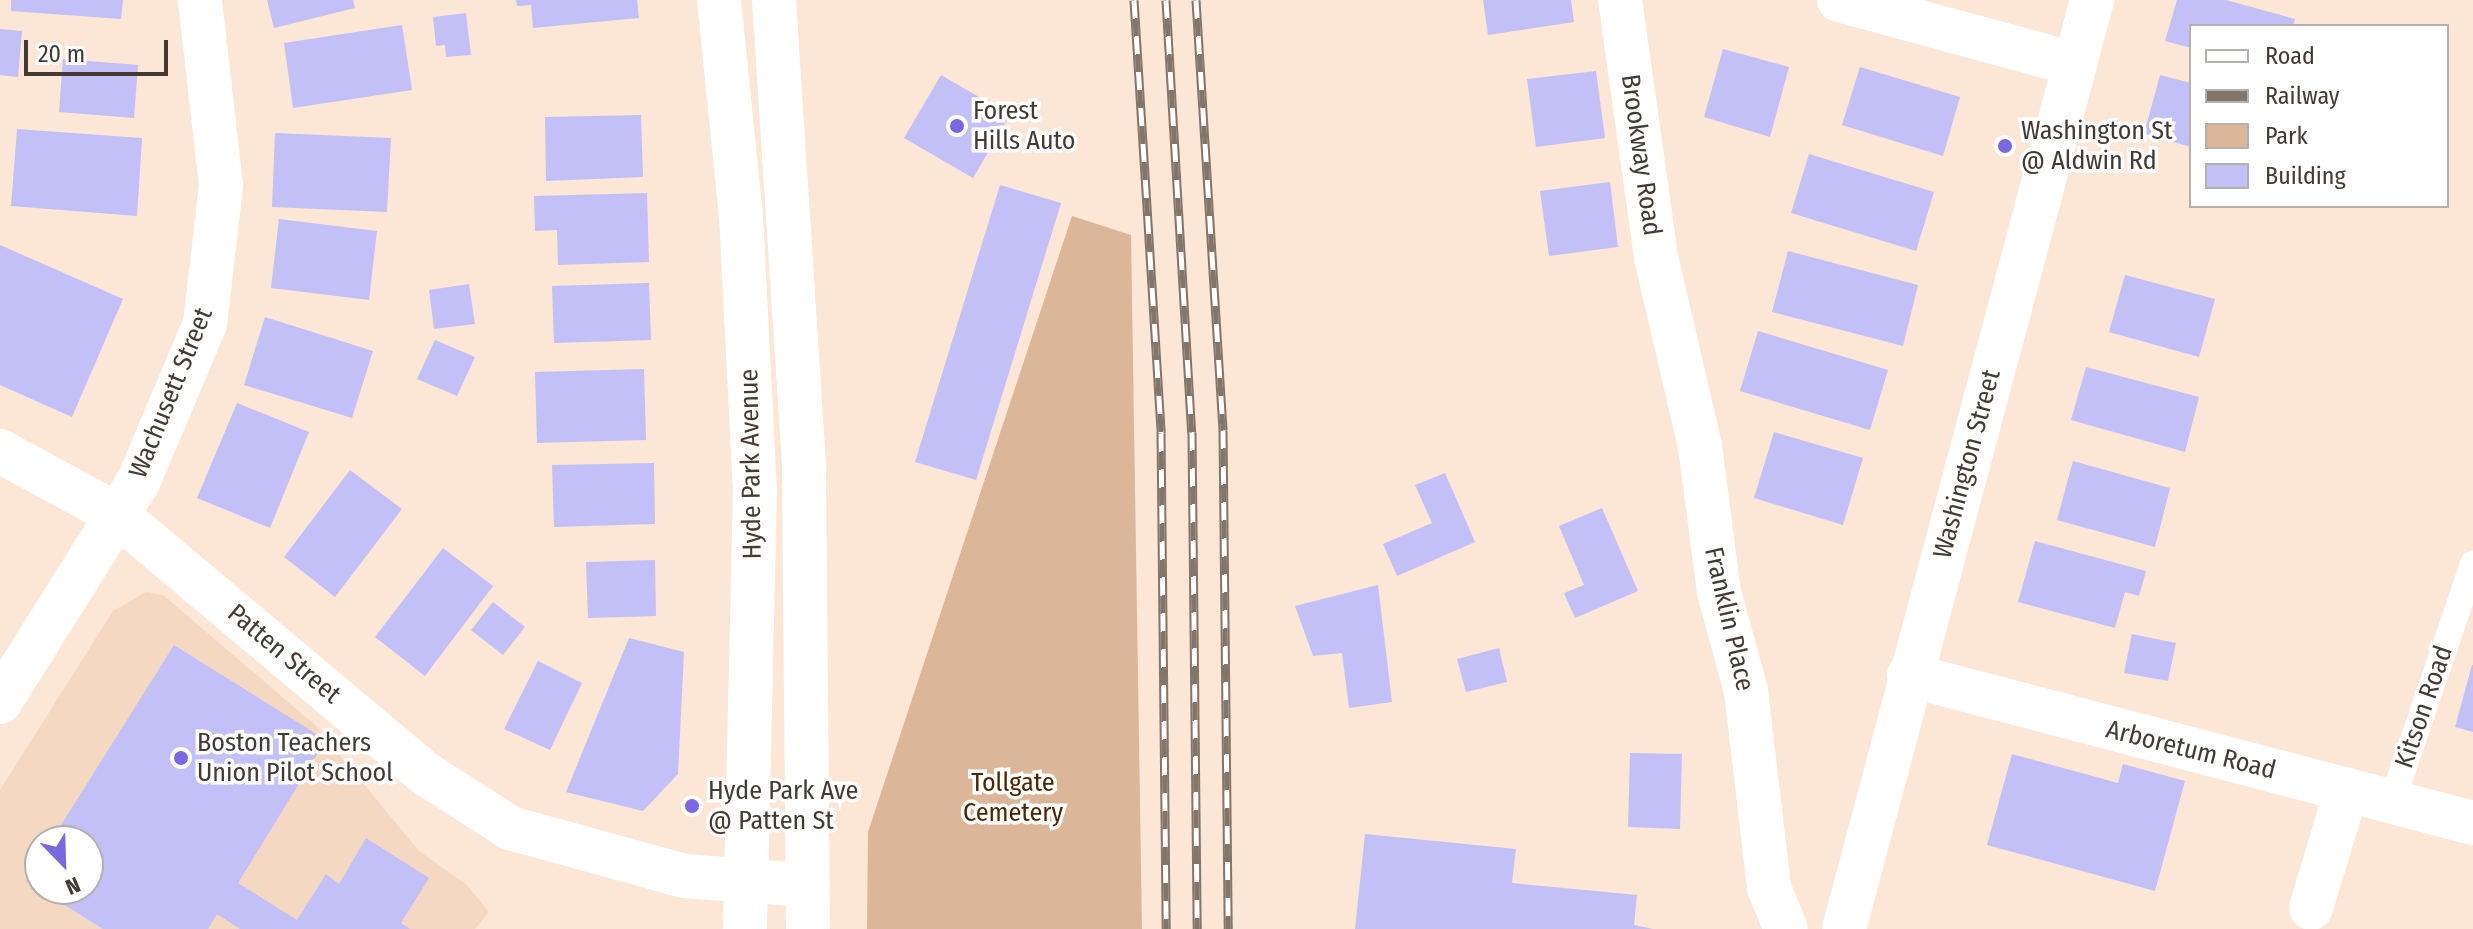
<!DOCTYPE html>
<html>
<head>
<meta charset="utf-8">
<style>
  body { margin:0 }
  #map { position:relative; width:2473px; height:929px; overflow:hidden; background:#fce6d5; font-family:"Fira Sans Condensed",sans-serif }
  div>[style] { position:absolute }
  .built>* { inset:0; background:#f4d8c2 }
  .green>* { inset:0; background:#dcb698 }
  .building>* { inset:0; background:#c3c0f8 }
  .lane>* { height:26px; margin:-13px; padding:0 13px; transform-origin:13px; border-radius:13px; background:#fff }
  .street>* { height:44px; margin:-22px; padding:0 22px; transform-origin:22px; border-radius:22px; background:#fff }
  .primary>* { height:44px; margin:-22px; padding:0 22px; transform-origin:22px; border-radius:22px; background:#fff }
  .rail>* { height:9px; margin-top:-4.5px; transform-origin:0; background:repeating-linear-gradient(90deg,#fff 0 18px,#82756a 0 36px); box-sizing:border-box; border-block:2px solid #82756a }
  .dots>* { width:22px; height:22px; translate:-50% -50%; box-sizing:border-box; border:4px solid #fff; border-radius:50% }
  span { translate:-50% -50%; white-space:nowrap; text-align:center; line-height:1.15; -webkit-text-stroke:7px #fff; paint-order:stroke }
  .poi-label { font-size:26px; color:#433a33 }
  .left { translate:0 -50%; text-align:left }
  .street-label { font-size:26px; color:#433a33 }
  .park-label { font-size:26px; color:#4c2600 }
  .legend { position:absolute; left:2189px; top:24px; width:260px; height:184px; box-sizing:border-box; background:#fff; border:2px solid #b4b0ad; margin:0; padding:10px 14px; list-style:none; font-size:24px; color:#433a33 }
  .legend li { display:flex; align-items:center; gap:16px; height:40px }
  .legend b { width:40px; border:2px solid #b4b0ad }
  .north { position:absolute; left:24px; top:825px; width:80px; height:80px; box-sizing:border-box; background:#fff; border:2px solid #b4b0ad; border-radius:50%; rotate:157deg; font-size:22px; font-weight:700; line-height:32px; text-align:center; color:#433a33 }
  .north::after { content:''; display:block; margin:auto; width:28px; height:36px; background:#7a67e2; clip-path:polygon(50% 0,100% 100%,50% 72%,0 100%) }
  .scale { position:absolute; left:24px; top:40px; width:144px; height:36px; box-sizing:border-box; border:4px solid #433a33; border-top:0; padding-left:10px; font-size:24px; line-height:28px; white-space:nowrap; color:#433a33; -webkit-text-stroke:6px #fff; paint-order:stroke }
</style>
</head>
<body>
<div id="map">
  <div class="built">
    <i style="clip-path:polygon(evenodd,146px 592px,163px 595px,315px 725px,419px 851px,467px 885px,489px 912px,475px 929px,0 929px,0 790px,113px 611px,146px 592px,40px 841px,88px 841px,88px 889px,40px 889px,40px 841px)"></i>
  </div>
  <div class="green">
    <i style="clip-path:polygon(1072px 216px,1131px 235px,1142px 929px,867px 929px,868px 832px)"></i>
  </div>
  <div class="building">
    <i style="clip-path:polygon(11px 0,123px 0,121px 19px,11px 11px)"></i>
    <i style="clip-path:polygon(267px 0,353px 0,355px 8px,274px 28px)"></i>
    <i style="clip-path:polygon(516px 0,637px 0,639px 18px,533px 28px,531px 5px,517px 6px)"></i>
    <i style="clip-path:polygon(1483px 0,1571px 0,1574px 22px,1488px 35px)"></i>
    <i style="clip-path:polygon(2177px 0,2226px 0,2295px 19px,2293px 26px,2191px 26px,2191px 48px,2165px 41px)"></i>
    <i style="clip-path:polygon(466px 13px,471px 55px,446px 57px,445px 45px,436px 46px,433px 17px)"></i>
    <i style="clip-path:polygon(402px 25px,412px 90px,293px 108px,284px 43px)"></i>
    <i style="clip-path:polygon(0 29px,22px 31px,18px 77px,0 75px)"></i>
    <i style="clip-path:polygon(1723px 49px,1789px 67px,1770px 137px,1704px 117px)"></i>
    <i style="clip-path:polygon(63px 59px,138px 65px,134px 118px,59px 112px)"></i>
    <i style="clip-path:polygon(1860px 67px,1960px 97px,1943px 156px,1842px 125px)"></i>
    <i style="clip-path:polygon(1596px 71px,1605px 138px,1536px 147px,1527px 79px)"></i>
    <i style="clip-path:polygon(941px 75px,1010px 115px,973px 178px,904px 138px)"></i>
    <i style="clip-path:polygon(2160px 75px,2191px 83px,2191px 147px,2144px 134px)"></i>
    <i style="clip-path:polygon(641px 115px,643px 177px,546px 181px,545px 117px)"></i>
    <i style="clip-path:polygon(17px 129px,142px 138px,137px 216px,11px 206px)"></i>
    <i style="clip-path:polygon(275px 133px,391px 138px,387px 212px,272px 207px)"></i>
    <i style="clip-path:polygon(1809px 154px,1934px 192px,1916px 251px,1791px 213px)"></i>
    <i style="clip-path:polygon(1610px 182px,1618px 247px,1549px 256px,1540px 191px)"></i>
    <i style="clip-path:polygon(1000px 185px,1061px 203px,976px 480px,915px 462px)"></i>
    <i style="clip-path:polygon(647px 193px,649px 262px,558px 265px,557px 230px,535px 231px,534px 196px)"></i>
    <i style="clip-path:polygon(279px 219px,377px 231px,369px 300px,271px 288px)"></i>
    <i style="clip-path:polygon(0 245px,123px 299px,72px 417px,0 385px)"></i>
    <i style="clip-path:polygon(1788px 251px,1918px 285px,1903px 346px,1772px 312px)"></i>
    <i style="clip-path:polygon(2125px 275px,2215px 299px,2199px 357px,2109px 332px)"></i>
    <i style="clip-path:polygon(649px 283px,651px 340px,554px 343px,552px 286px)"></i>
    <i style="clip-path:polygon(469px 284px,475px 324px,434px 329px,429px 290px)"></i>
    <i style="clip-path:polygon(265px 317px,373px 351px,352px 418px,244px 385px)"></i>
    <i style="clip-path:polygon(1758px 331px,1888px 370px,1870px 430px,1740px 391px)"></i>
    <i style="clip-path:polygon(435px 340px,475px 357px,457px 396px,417px 379px)"></i>
    <i style="clip-path:polygon(2086px 367px,2199px 397px,2185px 452px,2071px 420px)"></i>
    <i style="clip-path:polygon(644px 369px,646px 440px,537px 443px,535px 372px)"></i>
    <i style="clip-path:polygon(237px 403px,309px 432px,270px 528px,197px 498px)"></i>
    <i style="clip-path:polygon(1774px 432px,1863px 458px,1843px 525px,1754px 498px)"></i>
    <i style="clip-path:polygon(2073px 461px,2170px 488px,2155px 547px,2057px 520px)"></i>
    <i style="clip-path:polygon(654px 463px,655px 524px,554px 527px,552px 465px)"></i>
    <i style="clip-path:polygon(350px 470px,402px 509px,335px 597px,284px 557px)"></i>
    <i style="clip-path:polygon(1445px 473px,1475px 542px,1397px 576px,1383px 544px,1432px 523px,1415px 485px)"></i>
    <i style="clip-path:polygon(1602px 508px,1638px 591px,1575px 618px,1564px 593px,1584px 585px,1559px 526px)"></i>
    <i style="clip-path:polygon(2035px 541px,2146px 571px,2139px 596px,2125px 592px,2115px 628px,2018px 602px)"></i>
    <i style="clip-path:polygon(443px 548px,493px 586px,425px 676px,375px 637px)"></i>
    <i style="clip-path:polygon(655px 560px,656px 616px,588px 618px,586px 562px)"></i>
    <i style="clip-path:polygon(1378px 585px,1392px 702px,1349px 708px,1342px 653px,1313px 656px,1295px 606px)"></i>
    <i style="clip-path:polygon(493px 602px,525px 627px,503px 655px,471px 630px)"></i>
    <i style="clip-path:polygon(2132px 634px,2176px 643px,2168px 681px,2124px 673px)"></i>
    <i style="clip-path:polygon(629px 638px,684px 652px,678px 774px,643px 811px,566px 792px)"></i>
    <i style="clip-path:polygon(174px 645px,326px 740px,238px 883px,297px 920px,326px 874px,339px 884px,366px 838px,429px 878px,401px 923px,410px 929px,240px 929px,217px 914px,208px 929px,103px 929px,26px 881px,40px 859px,40px 889px,88px 889px,88px 841px,51px 841px)"></i>
    <i style="clip-path:polygon(1499px 648px,1507px 682px,1466px 692px,1457px 659px)"></i>
    <i style="clip-path:polygon(538px 661px,582px 683px,550px 750px,504px 729px)"></i>
    <i style="clip-path:polygon(2472px 665px,2473px 665px,2473px 732px,2455px 727px)"></i>
    <i style="clip-path:polygon(1630px 753px,1682px 754px,1680px 829px,1628px 827px)"></i>
    <i style="clip-path:polygon(2012px 754px,2118px 783px,2123px 764px,2185px 781px,2155px 891px,1987px 845px)"></i>
    <i style="clip-path:polygon(1365px 834px,1516px 849px,1512px 883px,1637px 895px,1634px 925px,1653px 929px,1355px 929px)"></i>
  </div>
  <div class="lane">
    <i style="left:2391px;top:805px;width:255px;rotate:-71.2deg"></i>
  </div>
  <div class="street">
    <i style="left:1620px;top:0;width:260px;rotate:82deg"></i>
    <i style="left:1656px;top:257px;width:194px;rotate:76.9deg"></i>
    <i style="left:1700px;top:446px;width:147px;rotate:82.6deg"></i>
    <i style="left:1719px;top:592px;width:103px;rotate:74.7deg"></i>
    <i style="left:1746px;top:691px;width:198px;rotate:83.3deg"></i>
    <i style="left:1769px;top:888px;width:44px;rotate:67.5deg"></i>
    <i style="left:1839px;top:0;width:245px;rotate:15.2deg"></i>
    <i style="left:0;top:451px;width:132px;rotate:28.5deg"></i>
    <i style="left:116px;top:514px;width:405px;rotate:40deg"></i>
    <i style="left:426px;top:774px;width:100px;rotate:32.7deg"></i>
    <i style="left:510px;top:828px;width:180px;rotate:15.4deg"></i>
    <i style="left:684px;top:876px;width:124px;rotate:4.2deg"></i>
    <i style="left:1909px;top:675px;width:583px;rotate:14.7deg"></i>
    <i style="left:0;top:702px;width:262px;rotate:-57.9deg"></i>
    <i style="left:139px;top:480px;width:169px;rotate:-67.1deg"></i>
    <i style="left:205px;top:324px;width:140px;rotate:-83.4deg"></i>
    <i style="left:221px;top:185px;width:186px;rotate:-96.5deg"></i>
    <i style="left:2311px;top:908px;width:124px;rotate:-73.2deg"></i>
  </div>
  <div class="primary">
    <i style="left:719px;top:0;width:216px;rotate:84.2deg"></i>
    <i style="left:741px;top:215px;width:273px;rotate:87.1deg"></i>
    <i style="left:755px;top:488px;width:441px;rotate:91.3deg"></i>
    <i style="left:774px;top:0;width:471px;rotate:86.3deg"></i>
    <i style="left:804px;top:470px;width:459px;rotate:89.5deg"></i>
    <i style="left:1844px;top:929px;width:962px;rotate:-75.05deg"></i>
  </div>
  <div class="rail">
    <i style="left:1134px;top:0;width:434px;rotate:86.4deg"></i>
    <i style="left:1161px;top:433px;width:496px;rotate:89.4deg"></i>
    <i style="left:1166px;top:0;width:433px;rotate:86.6deg"></i>
    <i style="left:1192px;top:432px;width:497px;rotate:89.4deg"></i>
    <i style="left:1196px;top:0;width:431px;rotate:86.4deg"></i>
    <i style="left:1223px;top:430px;width:499px;rotate:89.4deg"></i>
  </div>
  <div class="dots">
    <i style="left:957px;top:126px;background:#7a67e2"></i>
    <i style="left:2005px;top:146px;background:#7a67e2"></i>
    <i style="left:181px;top:758px;background:#7a67e2"></i>
    <i style="left:692px;top:806px;background:#7a67e2"></i>
  </div>
  <div class="poi-label">
    <span class="left" style="left:973px;top:126px">Forest<br>Hills Auto</span>
    <span class="left" style="left:2021px;top:146px">Washington St<br>@ Aldwin Rd</span>
    <span class="left" style="left:197px;top:758px">Boston Teachers<br>Union Pilot School</span>
    <span class="left" style="left:708px;top:806px">Hyde Park Ave<br>@ Patten St</span>
  </div>
  <div class="street-label">
    <span style="left:1641px;top:155px;rotate:82deg">Brookway Road</span>
    <span style="left:171px;top:393px;rotate:-68deg">Wachusett Street</span>
    <span style="left:751px;top:464px;rotate:-91deg">Hyde Park Avenue</span>
    <span style="left:1967px;top:464px;rotate:-75deg">Washington Street</span>
    <span style="left:1729px;top:619px;rotate:77deg">Franklin Place</span>
    <span style="left:284px;top:654px;rotate:40deg">Patten Street</span>
    <span style="left:2424px;top:707px;rotate:-71deg">Kitson Road</span>
    <span style="left:2191px;top:750px;rotate:14deg">Arboretum Road</span>
  </div>
  <div class="park-label">
    <span style="left:1013px;top:798px">Tollgate<br>Cemetery</span>
  </div>
  <ul class="legend">
  <li><b style="height:10px;background:#fff"></b>Road</li>
  <li><b style="height:10px;background:#82756a"></b>Railway</li>
  <li><b style="height:22px;background:#dcb698"></b>Park</li>
  <li><b style="height:22px;background:#c3c0f8"></b>Building</li>
  </ul>
  <div class="north">N</div>
  <div class="scale">20 m</div>
</div>
</body>
</html>
